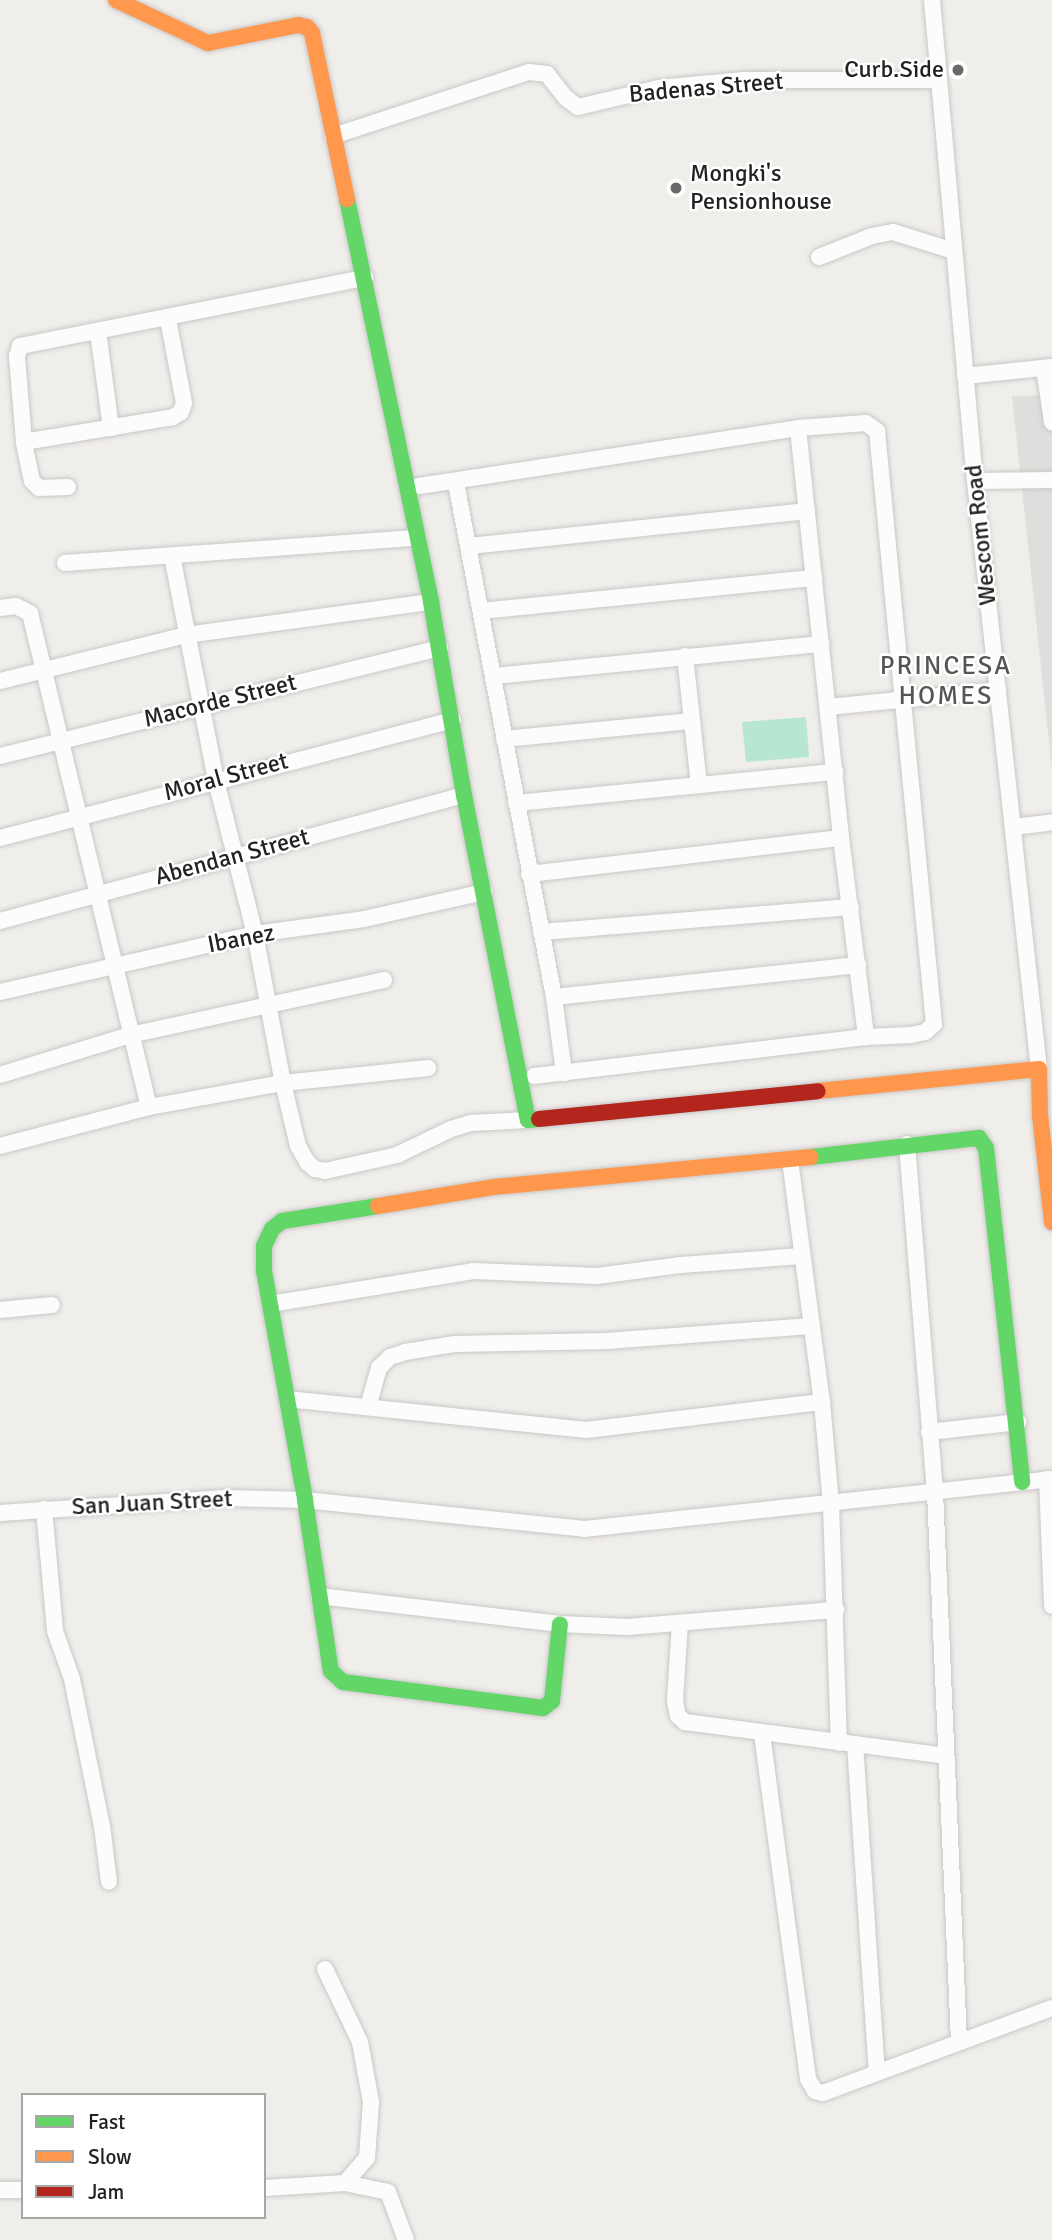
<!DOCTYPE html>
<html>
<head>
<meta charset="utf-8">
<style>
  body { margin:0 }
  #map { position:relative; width:1052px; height:2240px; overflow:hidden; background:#f0eeeb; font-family:Signika,sans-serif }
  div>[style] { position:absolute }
  .residential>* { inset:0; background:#dfdedc }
  .pitch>* { inset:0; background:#b7e6d2 }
  .roads { filter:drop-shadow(0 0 2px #c9c8c7) drop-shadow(0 0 2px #c9c8c7) }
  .street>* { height:16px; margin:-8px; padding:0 8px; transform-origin:8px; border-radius:8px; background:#fdfcfc }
  .fast>* { height:16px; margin:-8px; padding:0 8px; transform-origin:8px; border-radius:8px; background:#63d668 }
  .slow>* { height:16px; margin:-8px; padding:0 8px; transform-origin:8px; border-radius:8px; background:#ff974d }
  .jam>* { height:16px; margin:-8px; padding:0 8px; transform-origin:8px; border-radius:8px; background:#b3261e }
  .dots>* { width:19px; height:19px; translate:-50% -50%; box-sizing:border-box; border:4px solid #fff; border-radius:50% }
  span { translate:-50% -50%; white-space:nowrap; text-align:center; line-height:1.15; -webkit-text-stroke:5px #fff; paint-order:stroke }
  .poi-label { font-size:24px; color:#222 }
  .right { translate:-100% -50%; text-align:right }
  .left { translate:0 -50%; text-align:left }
  .street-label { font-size:24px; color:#222 }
  .neighbourhood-label { font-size:26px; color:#555; letter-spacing:2px }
  .legend { position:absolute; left:21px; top:2093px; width:245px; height:126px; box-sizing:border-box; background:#fff; border:2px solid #a7a7a7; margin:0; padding:9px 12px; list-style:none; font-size:21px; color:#222 }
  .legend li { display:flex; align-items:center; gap:14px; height:35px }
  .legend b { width:35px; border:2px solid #a7a7a7 }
</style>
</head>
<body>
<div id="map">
  <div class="residential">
    <i style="clip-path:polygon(1052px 395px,1052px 769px,1012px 396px)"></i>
  </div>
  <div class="pitch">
    <i style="clip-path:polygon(806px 717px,809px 757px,746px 762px,742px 722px)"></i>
  </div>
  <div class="roads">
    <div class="street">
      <i style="left:932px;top:0;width:483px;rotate:84.9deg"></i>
      <i style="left:975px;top:481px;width:591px;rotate:83.79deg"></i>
      <i style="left:333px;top:136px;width:206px;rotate:-18.1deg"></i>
      <i style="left:529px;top:72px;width:18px;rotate:6deg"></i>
      <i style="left:547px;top:74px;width:31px;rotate:52deg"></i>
      <i style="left:566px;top:98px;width:15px;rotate:37deg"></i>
      <i style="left:578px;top:107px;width:83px;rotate:-13.2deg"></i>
      <i style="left:659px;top:88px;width:86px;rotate:-5.3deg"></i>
      <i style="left:745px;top:80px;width:194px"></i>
      <i style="left:819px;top:257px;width:57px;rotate:-21.6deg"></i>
      <i style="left:872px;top:236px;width:21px;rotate:-11deg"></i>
      <i style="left:893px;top:232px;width:64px;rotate:17.3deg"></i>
      <i style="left:98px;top:331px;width:98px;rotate:82.4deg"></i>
      <i style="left:1044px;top:368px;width:55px;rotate:81.6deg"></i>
      <i style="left:965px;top:376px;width:87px;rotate:-5.9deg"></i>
      <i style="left:798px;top:428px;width:412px;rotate:84deg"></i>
      <i style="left:841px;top:838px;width:201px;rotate:82.8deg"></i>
      <i style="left:24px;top:442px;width:151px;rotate:-9.5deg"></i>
      <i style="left:173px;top:417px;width:9px;rotate:-32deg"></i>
      <i style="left:181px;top:412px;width:9px;rotate:-72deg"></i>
      <i style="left:184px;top:403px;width:86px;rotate:-100.8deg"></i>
      <i style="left:975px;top:481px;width:77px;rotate:-0.7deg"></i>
      <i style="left:456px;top:483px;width:523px;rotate:79.21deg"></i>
      <i style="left:554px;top:997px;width:77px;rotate:82.5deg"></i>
      <i style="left:419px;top:486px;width:383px;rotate:-8.7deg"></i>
      <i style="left:798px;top:428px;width:68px;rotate:-4.2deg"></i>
      <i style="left:866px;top:423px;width:14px;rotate:36deg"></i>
      <i style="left:877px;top:431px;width:596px;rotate:84.51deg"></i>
      <i style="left:934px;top:1024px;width:12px;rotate:138deg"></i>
      <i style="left:925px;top:1032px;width:14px;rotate:168deg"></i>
      <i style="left:911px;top:1035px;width:45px;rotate:177.5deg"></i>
      <i style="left:866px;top:1037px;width:334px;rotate:173.3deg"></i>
      <i style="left:68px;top:487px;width:29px;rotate:178deg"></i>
      <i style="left:39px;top:488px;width:10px;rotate:-135deg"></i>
      <i style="left:32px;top:481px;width:40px;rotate:-102deg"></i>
      <i style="left:24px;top:442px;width:86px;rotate:-94.7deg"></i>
      <i style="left:17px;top:356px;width:10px;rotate:-73deg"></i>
      <i style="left:20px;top:346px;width:352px;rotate:-11.2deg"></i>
      <i style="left:469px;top:546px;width:340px;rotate:-5.9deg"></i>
      <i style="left:172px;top:556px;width:229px;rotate:78.9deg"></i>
      <i style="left:216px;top:781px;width:158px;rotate:75.7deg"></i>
      <i style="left:255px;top:934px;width:152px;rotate:79.4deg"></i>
      <i style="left:283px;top:1083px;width:65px;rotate:76.6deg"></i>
      <i style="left:298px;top:1146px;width:20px;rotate:60deg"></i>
      <i style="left:308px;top:1163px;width:9px;rotate:41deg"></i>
      <i style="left:315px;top:1169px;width:10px;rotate:11deg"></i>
      <i style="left:325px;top:1171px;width:74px;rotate:-12.5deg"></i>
      <i style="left:397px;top:1155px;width:60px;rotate:-25.7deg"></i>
      <i style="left:451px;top:1129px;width:21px;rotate:-17deg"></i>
      <i style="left:471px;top:1123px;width:57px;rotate:-3deg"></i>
      <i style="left:65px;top:563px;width:354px;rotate:-4.1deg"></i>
      <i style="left:0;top:608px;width:16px;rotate:-7deg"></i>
      <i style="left:16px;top:606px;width:16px;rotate:27deg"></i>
      <i style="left:30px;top:613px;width:508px;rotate:76.46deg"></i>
      <i style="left:481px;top:611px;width:335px;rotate:-5.7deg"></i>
      <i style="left:685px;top:656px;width:130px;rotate:83.8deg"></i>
      <i style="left:494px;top:676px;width:329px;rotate:-5.6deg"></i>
      <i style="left:0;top:681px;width:192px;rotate:-13.9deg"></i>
      <i style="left:186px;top:635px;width:247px;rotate:-7.7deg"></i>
      <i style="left:829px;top:707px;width:170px;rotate:-5.7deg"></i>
      <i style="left:504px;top:739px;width:189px;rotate:-5.5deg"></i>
      <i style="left:0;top:756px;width:453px;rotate:-13.8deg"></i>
      <i style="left:516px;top:803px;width:321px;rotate:-5.6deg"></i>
      <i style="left:1014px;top:827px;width:38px;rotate:-7deg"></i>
      <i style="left:0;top:838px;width:468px;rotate:-14.6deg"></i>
      <i style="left:529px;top:874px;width:314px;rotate:-6.6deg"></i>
      <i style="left:0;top:921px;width:481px;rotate:-15.2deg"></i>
      <i style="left:541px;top:932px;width:311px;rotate:-4.6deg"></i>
      <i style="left:0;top:992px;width:262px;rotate:-12.8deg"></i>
      <i style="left:255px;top:934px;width:110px;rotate:-7.8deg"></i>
      <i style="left:364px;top:919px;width:123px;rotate:-12.7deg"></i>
      <i style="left:554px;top:997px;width:306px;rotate:-6deg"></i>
      <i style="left:0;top:1075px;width:136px;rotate:-17.1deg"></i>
      <i style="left:130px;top:1035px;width:260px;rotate:-12.2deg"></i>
      <i style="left:907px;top:1144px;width:349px;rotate:85.4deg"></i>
      <i style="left:935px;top:1492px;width:551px;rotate:87.5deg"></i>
      <i style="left:0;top:1146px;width:154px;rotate:-14.7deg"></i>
      <i style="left:149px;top:1107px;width:136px;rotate:-10.2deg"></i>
      <i style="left:283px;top:1083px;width:146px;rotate:-5.9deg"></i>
      <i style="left:790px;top:1160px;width:244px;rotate:82.5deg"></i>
      <i style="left:822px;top:1402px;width:102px;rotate:85deg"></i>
      <i style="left:831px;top:1504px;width:239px;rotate:88.1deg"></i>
      <i style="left:270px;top:1304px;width:206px;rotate:-9.2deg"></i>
      <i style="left:473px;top:1271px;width:124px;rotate:2.3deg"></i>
      <i style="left:597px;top:1276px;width:85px;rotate:-7.5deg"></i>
      <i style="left:681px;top:1265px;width:121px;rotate:-4.3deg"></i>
      <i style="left:0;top:1310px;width:52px;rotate:-5.5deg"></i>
      <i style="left:287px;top:1399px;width:301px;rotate:5.9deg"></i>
      <i style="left:586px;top:1430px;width:238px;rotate:-6.8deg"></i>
      <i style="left:368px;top:1407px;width:41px;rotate:-74.2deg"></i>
      <i style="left:379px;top:1368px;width:16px;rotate:-45deg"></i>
      <i style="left:390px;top:1357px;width:16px;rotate:-18deg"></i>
      <i style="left:405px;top:1352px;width:51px;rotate:-9.1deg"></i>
      <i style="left:455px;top:1344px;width:152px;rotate:-1.1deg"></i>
      <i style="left:607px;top:1341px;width:204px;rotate:-4.2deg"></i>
      <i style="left:929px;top:1432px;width:90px;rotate:-6.4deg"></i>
      <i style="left:1047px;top:1479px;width:127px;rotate:87.7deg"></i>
      <i style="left:44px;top:1509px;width:122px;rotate:84.8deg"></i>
      <i style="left:55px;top:1631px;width:51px;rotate:70.5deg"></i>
      <i style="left:72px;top:1679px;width:150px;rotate:78.5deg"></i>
      <i style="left:102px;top:1826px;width:56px;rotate:82.9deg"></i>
      <i style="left:0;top:1513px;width:226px;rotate:-3.8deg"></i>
      <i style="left:226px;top:1498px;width:79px;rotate:1.5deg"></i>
      <i style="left:305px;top:1500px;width:281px;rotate:5.9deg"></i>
      <i style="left:584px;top:1529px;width:471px;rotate:-6.1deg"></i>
      <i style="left:319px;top:1596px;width:243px;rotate:6.6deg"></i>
      <i style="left:560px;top:1624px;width:67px;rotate:2.6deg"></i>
      <i style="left:627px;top:1627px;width:210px;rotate:-4.7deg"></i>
      <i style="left:680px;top:1623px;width:78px;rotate:93.7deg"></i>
      <i style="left:675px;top:1701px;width:15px;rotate:79deg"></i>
      <i style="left:678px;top:1716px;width:9px;rotate:41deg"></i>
      <i style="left:685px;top:1722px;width:263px;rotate:7.4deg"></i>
      <i style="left:762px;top:1734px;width:348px;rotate:82.4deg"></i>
      <i style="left:808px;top:2079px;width:14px;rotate:60deg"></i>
      <i style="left:815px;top:2091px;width:8px;rotate:14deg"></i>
      <i style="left:823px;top:2093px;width:244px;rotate:-20.4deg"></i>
      <i style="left:855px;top:1744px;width:328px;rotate:86.2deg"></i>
      <i style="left:345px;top:2183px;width:44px;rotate:11.8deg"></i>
      <i style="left:388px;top:2192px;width:51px;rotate:69.4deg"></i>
      <i style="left:264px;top:2188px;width:81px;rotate:-3.5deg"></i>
      <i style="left:345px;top:2183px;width:33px;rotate:-49deg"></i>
      <i style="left:367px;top:2158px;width:56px;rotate:-85.9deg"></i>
      <i style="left:371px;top:2102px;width:61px;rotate:-100.4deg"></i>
      <i style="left:360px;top:2042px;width:81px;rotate:-115.6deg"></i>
      <i style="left:0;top:2190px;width:23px"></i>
    </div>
    <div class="fast">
      <i style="left:347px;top:199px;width:412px;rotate:78.2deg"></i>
      <i style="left:431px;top:602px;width:196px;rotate:80.3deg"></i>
      <i style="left:464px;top:795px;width:331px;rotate:78.9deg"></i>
      <i style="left:528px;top:1120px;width:11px;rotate:-5deg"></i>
      <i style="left:811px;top:1157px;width:169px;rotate:-6.5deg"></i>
      <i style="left:979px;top:1138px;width:12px;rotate:55deg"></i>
      <i style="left:986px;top:1148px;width:336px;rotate:83.8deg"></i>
      <i style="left:378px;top:1206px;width:97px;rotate:171.1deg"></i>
      <i style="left:282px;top:1221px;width:13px;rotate:141deg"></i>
      <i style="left:272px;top:1229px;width:19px;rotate:115deg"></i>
      <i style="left:264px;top:1246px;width:25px;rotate:90deg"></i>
      <i style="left:264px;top:1271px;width:233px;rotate:79.8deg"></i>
      <i style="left:305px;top:1500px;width:173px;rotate:81.4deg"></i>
      <i style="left:331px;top:1671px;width:16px;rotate:43deg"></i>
      <i style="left:343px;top:1682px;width:202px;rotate:7.4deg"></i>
      <i style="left:543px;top:1708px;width:11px;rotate:-38deg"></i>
      <i style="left:552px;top:1701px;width:77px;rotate:-84.1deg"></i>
    </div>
    <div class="slow">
      <i style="left:116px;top:0;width:102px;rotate:25.1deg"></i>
      <i style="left:208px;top:43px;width:92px;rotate:-11.3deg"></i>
      <i style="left:298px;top:25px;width:9px;rotate:13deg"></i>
      <i style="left:307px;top:27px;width:8px;rotate:50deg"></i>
      <i style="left:312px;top:33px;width:170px;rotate:78.1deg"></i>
      <i style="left:818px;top:1091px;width:222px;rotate:-5.7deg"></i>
      <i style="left:1039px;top:1069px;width:46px;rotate:88.8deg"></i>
      <i style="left:1040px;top:1115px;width:108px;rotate:83.6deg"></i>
      <i style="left:378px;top:1206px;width:118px;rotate:-9.3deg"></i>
      <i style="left:494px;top:1187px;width:318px;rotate:-5.4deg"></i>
    </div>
    <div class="jam">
      <i style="left:539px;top:1119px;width:280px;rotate:-5.7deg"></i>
    </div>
  </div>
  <div class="dots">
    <i style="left:958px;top:70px;background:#6a6968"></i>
    <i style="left:676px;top:188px;background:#6a6968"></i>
  </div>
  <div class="poi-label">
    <span class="right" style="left:944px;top:70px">Curb.Side</span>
    <span class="left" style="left:690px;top:188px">Mongki's<br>Pensionhouse</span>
  </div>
  <div class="street-label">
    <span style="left:706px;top:88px;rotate:-5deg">Badenas Street</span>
    <span style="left:981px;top:535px;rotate:-96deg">Wescom Road</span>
    <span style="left:220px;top:701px;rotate:-14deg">Macorde Street</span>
    <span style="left:226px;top:777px;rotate:-15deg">Moral Street</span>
    <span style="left:232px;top:857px;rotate:-15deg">Abendan Street</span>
    <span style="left:241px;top:939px;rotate:-11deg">Ibanez</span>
    <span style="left:152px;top:1503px;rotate:-3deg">San Juan Street</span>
  </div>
  <div class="neighbourhood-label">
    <span style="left:946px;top:682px">PRINCESA<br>HOMES</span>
  </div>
  <ul class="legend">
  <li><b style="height:9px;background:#63d668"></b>Fast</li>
  <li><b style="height:9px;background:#ff974d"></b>Slow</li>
  <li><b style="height:9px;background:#b3261e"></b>Jam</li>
  </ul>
</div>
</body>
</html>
